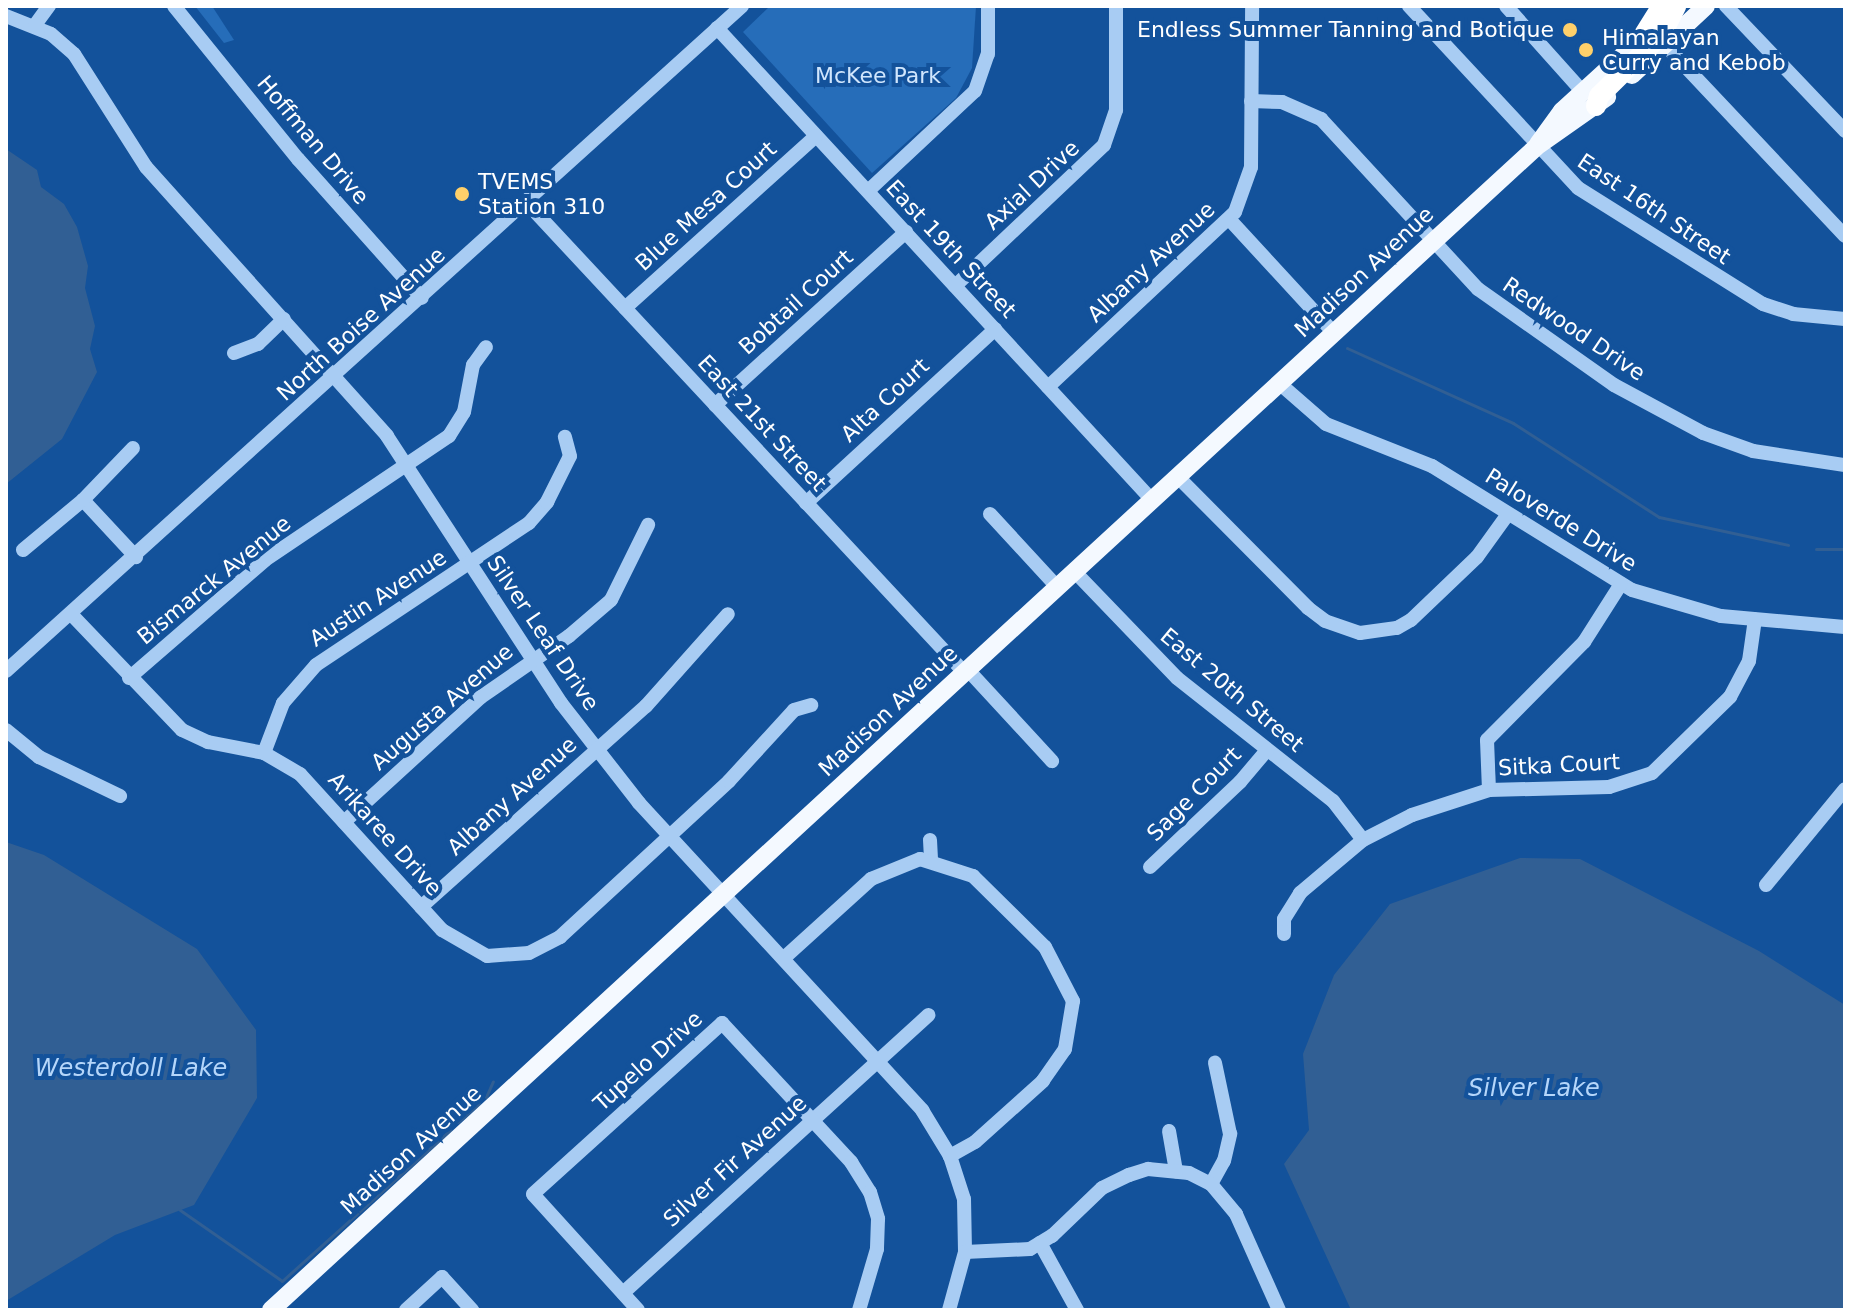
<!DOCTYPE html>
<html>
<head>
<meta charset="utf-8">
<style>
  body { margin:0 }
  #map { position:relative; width:1851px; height:1316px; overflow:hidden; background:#13529b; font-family:"DejaVu Sans",sans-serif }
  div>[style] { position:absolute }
  .green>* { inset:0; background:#266db9 }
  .water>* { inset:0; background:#315f94 }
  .stream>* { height:3px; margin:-1.5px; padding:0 1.5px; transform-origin:1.5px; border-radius:1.5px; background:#315f94 }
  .minor>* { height:14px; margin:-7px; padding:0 7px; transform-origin:7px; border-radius:7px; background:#a8ccf3 }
  .major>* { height:18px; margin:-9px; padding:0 9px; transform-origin:9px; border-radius:9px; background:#f4f9ff }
  .highway>* { height:20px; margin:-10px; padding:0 10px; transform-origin:10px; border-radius:10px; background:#fff }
  .dots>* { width:22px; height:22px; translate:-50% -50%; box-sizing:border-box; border:4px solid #13529b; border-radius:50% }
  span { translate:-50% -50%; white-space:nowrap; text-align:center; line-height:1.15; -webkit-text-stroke:8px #13529b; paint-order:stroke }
  .poi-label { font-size:22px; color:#fff }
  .right { translate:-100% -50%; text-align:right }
  .left { translate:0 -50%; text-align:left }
  .park-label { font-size:22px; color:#d0e6fd }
  .street-label { font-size:22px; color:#fff }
  .water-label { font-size:24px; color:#b5d6fa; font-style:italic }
  .frame { position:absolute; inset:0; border:8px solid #fff; pointer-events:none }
</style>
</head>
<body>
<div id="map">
  <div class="green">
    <i style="clip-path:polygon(195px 6px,212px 6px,234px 40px,224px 43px)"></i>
    <i style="clip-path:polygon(770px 6px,976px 6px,972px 68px,956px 98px,872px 173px,743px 32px)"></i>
  </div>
  <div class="water">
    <i style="clip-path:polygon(6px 149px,37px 170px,41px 187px,64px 204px,77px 227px,88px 266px,85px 288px,95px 326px,90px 349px,97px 372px,62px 439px,6px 484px)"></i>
    <i style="clip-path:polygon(6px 842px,44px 855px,197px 949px,256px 1030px,257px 1098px,194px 1205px,115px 1235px,6px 1301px)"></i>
    <i style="clip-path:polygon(1520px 858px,1580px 859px,1759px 951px,1845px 1005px,1845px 1310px,1351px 1310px,1284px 1164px,1309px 1130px,1303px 1054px,1334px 975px,1390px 904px)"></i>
  </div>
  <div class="stream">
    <i style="left:1347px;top:348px;width:182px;rotate:24.3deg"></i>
    <i style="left:1513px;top:423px;width:174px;rotate:32.8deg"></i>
    <i style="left:1659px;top:517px;width:132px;rotate:12.2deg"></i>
    <i style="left:1816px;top:549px;width:29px"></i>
    <i style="left:486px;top:1097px;width:17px;rotate:-66deg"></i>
    <i style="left:458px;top:1122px;width:28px;rotate:-42deg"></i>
    <i style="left:180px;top:1210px;width:124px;rotate:34.8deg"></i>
    <i style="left:282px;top:1281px;width:226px;rotate:-41.9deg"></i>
  </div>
  <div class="minor">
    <i style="left:174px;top:6px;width:197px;rotate:51deg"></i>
    <i style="left:298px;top:159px;width:186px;rotate:48.3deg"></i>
    <i style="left:1409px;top:6px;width:248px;rotate:47.1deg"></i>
    <i style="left:1578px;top:188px;width:218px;rotate:32.1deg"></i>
    <i style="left:1763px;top:304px;width:32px;rotate:18deg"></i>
    <i style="left:1793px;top:314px;width:52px;rotate:5.5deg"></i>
    <i style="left:1506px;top:6px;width:115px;rotate:48.2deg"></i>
    <i style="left:1726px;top:6px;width:173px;rotate:46.4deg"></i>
    <i style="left:6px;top:16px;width:48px;rotate:21.8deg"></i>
    <i style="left:51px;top:34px;width:30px;rotate:41deg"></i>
    <i style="left:74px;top:54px;width:134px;rotate:57.5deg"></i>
    <i style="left:146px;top:167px;width:361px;rotate:48.1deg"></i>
    <i style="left:387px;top:436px;width:319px;rotate:56.9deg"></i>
    <i style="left:561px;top:703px;width:127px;rotate:52deg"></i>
    <i style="left:639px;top:803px;width:418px;rotate:47.3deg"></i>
    <i style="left:922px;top:1110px;width:54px;rotate:58.7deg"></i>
    <i style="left:950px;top:1156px;width:45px;rotate:72deg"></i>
    <i style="left:964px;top:1199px;width:53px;rotate:88.9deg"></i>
    <i style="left:965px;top:1252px;width:60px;rotate:105.4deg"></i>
    <i style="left:35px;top:25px;width:24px;rotate:-54deg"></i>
    <i style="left:717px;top:28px;width:642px;rotate:47.34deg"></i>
    <i style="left:1666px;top:46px;width:261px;rotate:46.7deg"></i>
    <i style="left:1251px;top:101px;width:31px;rotate:2deg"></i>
    <i style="left:1282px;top:102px;width:43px;rotate:23.6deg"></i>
    <i style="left:1321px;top:119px;width:231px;rotate:47.3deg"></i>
    <i style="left:1478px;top:289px;width:166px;rotate:35.2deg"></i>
    <i style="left:1614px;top:385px;width:101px;rotate:28.3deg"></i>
    <i style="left:1703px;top:433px;width:53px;rotate:19.8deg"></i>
    <i style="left:1753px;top:451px;width:93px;rotate:8.7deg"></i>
    <i style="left:868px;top:191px;width:146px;rotate:-43.1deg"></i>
    <i style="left:975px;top:91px;width:39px;rotate:-71deg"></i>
    <i style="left:988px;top:54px;width:48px;rotate:-90deg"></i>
    <i style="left:527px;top:203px;width:642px;rotate:47.02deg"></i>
    <i style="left:1230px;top:220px;width:154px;rotate:47.4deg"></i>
    <i style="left:955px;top:286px;width:205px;rotate:-43.4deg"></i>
    <i style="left:1104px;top:145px;width:37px;rotate:-71deg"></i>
    <i style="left:1116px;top:110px;width:104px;rotate:-90deg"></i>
    <i style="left:625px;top:308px;width:257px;rotate:-42deg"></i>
    <i style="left:234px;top:353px;width:26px;rotate:-21deg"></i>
    <i style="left:258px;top:344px;width:36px;rotate:-44deg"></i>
    <i style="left:1279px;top:383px;width:62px;rotate:41.1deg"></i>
    <i style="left:1326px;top:424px;width:114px;rotate:21.6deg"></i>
    <i style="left:1432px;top:466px;width:235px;rotate:31.8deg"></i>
    <i style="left:1632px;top:590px;width:93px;rotate:16.3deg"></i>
    <i style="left:1721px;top:616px;width:124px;rotate:5.1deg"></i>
    <i style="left:1048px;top:387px;width:256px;rotate:-43.1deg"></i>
    <i style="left:1235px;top:212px;width:48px;rotate:-70.4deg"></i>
    <i style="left:1251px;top:167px;width:161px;rotate:-89.6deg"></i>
    <i style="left:715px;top:405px;width:258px;rotate:-42.2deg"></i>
    <i style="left:1178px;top:477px;width:185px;rotate:45.2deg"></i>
    <i style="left:1308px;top:608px;width:21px;rotate:37deg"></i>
    <i style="left:1325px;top:621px;width:37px;rotate:19deg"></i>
    <i style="left:1360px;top:633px;width:37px;rotate:-8deg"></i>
    <i style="left:1397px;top:628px;width:16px;rotate:-30deg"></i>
    <i style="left:1411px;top:620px;width:91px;rotate:-43.7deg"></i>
    <i style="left:1477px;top:557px;width:53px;rotate:-54.2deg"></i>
    <i style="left:83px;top:500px;width:78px;rotate:47.1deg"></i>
    <i style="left:806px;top:503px;width:257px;rotate:-42.6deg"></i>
    <i style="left:990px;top:514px;width:100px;rotate:47.4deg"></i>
    <i style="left:23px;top:550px;width:78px;rotate:-39.8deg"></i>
    <i style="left:83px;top:500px;width:72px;rotate:-46.1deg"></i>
    <i style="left:1075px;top:572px;width:147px;rotate:46.1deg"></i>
    <i style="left:1177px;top:678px;width:199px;rotate:38.3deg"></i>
    <i style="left:1333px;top:801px;width:49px;rotate:52.4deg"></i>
    <i style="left:72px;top:615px;width:159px;rotate:46.3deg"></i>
    <i style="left:182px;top:730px;width:29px;rotate:25deg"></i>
    <i style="left:208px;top:742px;width:57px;rotate:11.1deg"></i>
    <i style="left:264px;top:753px;width:42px;rotate:30.3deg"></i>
    <i style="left:300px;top:774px;width:211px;rotate:47.7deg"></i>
    <i style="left:442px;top:930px;width:52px;rotate:30deg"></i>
    <i style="left:487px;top:956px;width:42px;rotate:-4.1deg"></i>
    <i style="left:529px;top:953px;width:35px;rotate:-27deg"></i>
    <i style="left:560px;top:937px;width:230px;rotate:-42.7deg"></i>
    <i style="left:729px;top:781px;width:96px;rotate:-47.5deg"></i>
    <i style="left:794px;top:710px;width:18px;rotate:-16deg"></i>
    <i style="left:968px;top:670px;width:124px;rotate:47.3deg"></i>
    <i style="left:6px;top:671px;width:992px;rotate:-42.1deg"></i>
    <i style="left:129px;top:678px;width:180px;rotate:-40.9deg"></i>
    <i style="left:265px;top:560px;width:222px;rotate:-34deg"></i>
    <i style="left:449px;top:436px;width:28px;rotate:-58deg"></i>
    <i style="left:464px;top:412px;width:48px;rotate:-79.2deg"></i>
    <i style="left:473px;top:365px;width:22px;rotate:-54deg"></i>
    <i style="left:6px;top:730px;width:43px;rotate:39.3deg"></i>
    <i style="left:39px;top:757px;width:90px;rotate:25.7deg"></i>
    <i style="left:264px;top:753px;width:53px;rotate:-69.2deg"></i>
    <i style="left:283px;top:703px;width:50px;rotate:-49deg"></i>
    <i style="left:316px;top:665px;width:256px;rotate:-33.7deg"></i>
    <i style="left:529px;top:523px;width:28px;rotate:-49deg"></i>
    <i style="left:547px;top:502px;width:51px;rotate:-63.4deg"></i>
    <i style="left:570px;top:456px;width:20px;rotate:-105deg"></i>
    <i style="left:1489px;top:790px;width:50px;rotate:-92.3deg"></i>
    <i style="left:1487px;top:740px;width:138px;rotate:-45.3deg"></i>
    <i style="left:1584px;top:642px;width:69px;rotate:-57.5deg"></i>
    <i style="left:344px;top:822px;width:185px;rotate:-42.4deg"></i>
    <i style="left:481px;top:697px;width:107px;rotate:-34.7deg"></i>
    <i style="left:569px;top:636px;width:55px;rotate:-40.6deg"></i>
    <i style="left:611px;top:600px;width:84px;rotate:-63.7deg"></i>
    <i style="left:930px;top:840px;width:19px;rotate:87deg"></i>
    <i style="left:1150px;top:867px;width:124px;rotate:-43.4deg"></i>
    <i style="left:1240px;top:782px;width:42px;rotate:-49.8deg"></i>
    <i style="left:1766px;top:885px;width:124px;rotate:-50.5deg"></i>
    <i style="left:421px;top:907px;width:302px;rotate:-41.8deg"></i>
    <i style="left:646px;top:706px;width:123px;rotate:-48.3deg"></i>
    <i style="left:1284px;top:934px;width:15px;rotate:-90deg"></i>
    <i style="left:1284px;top:919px;width:31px;rotate:-58deg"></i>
    <i style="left:1300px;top:893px;width:82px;rotate:-40.1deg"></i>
    <i style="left:1363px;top:840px;width:55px;rotate:-27deg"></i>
    <i style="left:1412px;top:815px;width:81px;rotate:-18deg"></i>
    <i style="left:1489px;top:790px;width:120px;rotate:-1.4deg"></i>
    <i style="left:1609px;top:787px;width:45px;rotate:-18deg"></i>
    <i style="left:1652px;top:773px;width:109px;rotate:-44.3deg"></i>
    <i style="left:1730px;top:697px;width:41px;rotate:-62.2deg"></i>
    <i style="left:1749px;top:661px;width:42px;rotate:-81.9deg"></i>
    <i style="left:784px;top:958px;width:118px;rotate:-42.2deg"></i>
    <i style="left:871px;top:879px;width:53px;rotate:-22.2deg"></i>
    <i style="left:920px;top:859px;width:56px;rotate:17.8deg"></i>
    <i style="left:973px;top:876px;width:101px;rotate:44.6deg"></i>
    <i style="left:1045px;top:947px;width:61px;rotate:62.6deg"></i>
    <i style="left:1073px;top:1001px;width:49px;rotate:99.5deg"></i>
    <i style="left:1065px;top:1049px;width:39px;rotate:125deg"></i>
    <i style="left:1043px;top:1081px;width:91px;rotate:138.1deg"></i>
    <i style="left:975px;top:1142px;width:29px;rotate:151deg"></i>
    <i style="left:1169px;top:1131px;width:41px;rotate:80.1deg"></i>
    <i style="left:1211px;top:1184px;width:26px;rotate:-61deg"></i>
    <i style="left:1224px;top:1161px;width:28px;rotate:-77deg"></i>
    <i style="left:1230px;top:1134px;width:73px;rotate:-101.9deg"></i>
    <i style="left:1040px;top:1243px;width:77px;rotate:61.1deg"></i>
    <i style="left:965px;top:1252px;width:65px;rotate:-2.6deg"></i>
    <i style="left:1030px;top:1249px;width:26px;rotate:-31deg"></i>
    <i style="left:1052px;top:1236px;width:69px;rotate:-43.8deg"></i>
    <i style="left:1102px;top:1188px;width:30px;rotate:-26deg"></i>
    <i style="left:1129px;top:1175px;width:20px;rotate:-18deg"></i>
    <i style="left:1148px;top:1169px;width:41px;rotate:5.6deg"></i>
    <i style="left:1189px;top:1173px;width:25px;rotate:27deg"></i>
    <i style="left:1211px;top:1184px;width:39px;rotate:50deg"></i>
    <i style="left:1236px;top:1214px;width:105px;rotate:65.9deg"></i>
    <i style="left:623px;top:1293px;width:413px;rotate:-42.3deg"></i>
    <i style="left:406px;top:1310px;width:49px;rotate:-42.5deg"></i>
    <i style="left:442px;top:1277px;width:45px;rotate:47.7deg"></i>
    <i style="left:638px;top:1310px;width:156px;rotate:-132.2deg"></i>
    <i style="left:533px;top:1194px;width:255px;rotate:-42.1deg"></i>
    <i style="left:722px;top:1023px;width:190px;rotate:47.1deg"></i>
    <i style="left:851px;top:1162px;width:36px;rotate:58deg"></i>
    <i style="left:870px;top:1192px;width:28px;rotate:73deg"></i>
    <i style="left:878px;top:1219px;width:30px;rotate:92deg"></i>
    <i style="left:877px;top:1249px;width:64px;rotate:106.4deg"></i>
  </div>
  <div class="major">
    <i style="left:1632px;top:75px;width:101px;rotate:-43deg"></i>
    <i style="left:1538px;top:144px;width:41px;rotate:-54deg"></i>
    <i style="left:1562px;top:111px;width:125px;rotate:-42.4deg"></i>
    <i style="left:271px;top:1310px;width:1718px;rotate:-42.59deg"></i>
    <i style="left:1536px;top:147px;width:87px;rotate:-35.2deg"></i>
  </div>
  <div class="highway">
    <i style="left:1643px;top:36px;width:36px;rotate:-58deg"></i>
    <i style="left:1596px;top:106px;width:10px;rotate:-73deg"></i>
    <i style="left:1599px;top:96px;width:88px;rotate:-44.5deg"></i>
    <i style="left:1662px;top:34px;width:31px;rotate:-63deg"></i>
  </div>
  <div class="dots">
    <i style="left:1570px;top:30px;background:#ffd06a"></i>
    <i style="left:1586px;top:50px;background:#ffd06a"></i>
    <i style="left:462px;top:194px;background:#ffd06a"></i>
  </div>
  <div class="poi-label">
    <span class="right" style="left:1554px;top:30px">Endless Summer Tanning and Botique</span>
    <span class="left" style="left:1602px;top:50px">Himalayan<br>Curry and Kebob</span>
    <span class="left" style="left:478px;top:194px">TVEMS<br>Station 310</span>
  </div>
  <div class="park-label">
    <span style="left:878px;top:76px">McKee Park</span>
  </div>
  <div class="street-label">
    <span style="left:313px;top:140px;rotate:50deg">Hoffman Drive</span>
    <span style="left:1032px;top:185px;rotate:-43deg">Axial Drive</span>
    <span style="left:706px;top:206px;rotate:-42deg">Blue Mesa Court</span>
    <span style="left:1654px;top:209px;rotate:34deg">East 16th Street</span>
    <span style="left:951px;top:249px;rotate:47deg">East 19th Street</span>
    <span style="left:1151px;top:262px;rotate:-43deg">Albany Avenue</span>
    <span style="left:1364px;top:272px;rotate:-43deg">Madison Avenue</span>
    <span style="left:796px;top:302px;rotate:-42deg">Bobtail Court</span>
    <span style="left:361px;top:324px;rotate:-42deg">North Boise Avenue</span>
    <span style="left:1574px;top:329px;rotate:34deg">Redwood Drive</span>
    <span style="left:885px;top:400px;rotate:-43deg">Alta Court</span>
    <span style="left:762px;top:423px;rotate:47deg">East 21st Street</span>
    <span style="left:1561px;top:520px;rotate:32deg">Paloverde Drive</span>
    <span style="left:214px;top:580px;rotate:-39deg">Bismarck Avenue</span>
    <span style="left:378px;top:598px;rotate:-33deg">Austin Avenue</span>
    <span style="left:543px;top:633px;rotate:56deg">Silver Leaf Drive</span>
    <span style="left:1232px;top:690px;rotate:40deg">East 20th Street</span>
    <span style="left:442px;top:707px;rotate:-41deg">Augusta Avenue</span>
    <span style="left:888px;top:711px;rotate:-43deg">Madison Avenue</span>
    <span style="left:1559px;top:765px;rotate:-3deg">Sitka Court</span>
    <span style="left:1194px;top:794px;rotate:-45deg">Sage Court</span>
    <span style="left:512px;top:796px;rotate:-42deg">Albany Avenue</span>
    <span style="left:385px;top:834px;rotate:48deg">Arikaree Drive</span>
    <span style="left:648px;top:1061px;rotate:-42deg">Tupelo Drive</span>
    <span style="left:411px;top:1150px;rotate:-42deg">Madison Avenue</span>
    <span style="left:735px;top:1161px;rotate:-42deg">Silver Fir Avenue</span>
  </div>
  <div class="water-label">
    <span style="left:131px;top:1069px">Westerdoll Lake</span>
    <span style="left:1534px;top:1089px">Silver Lake</span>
  </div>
  <div class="frame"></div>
</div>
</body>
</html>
